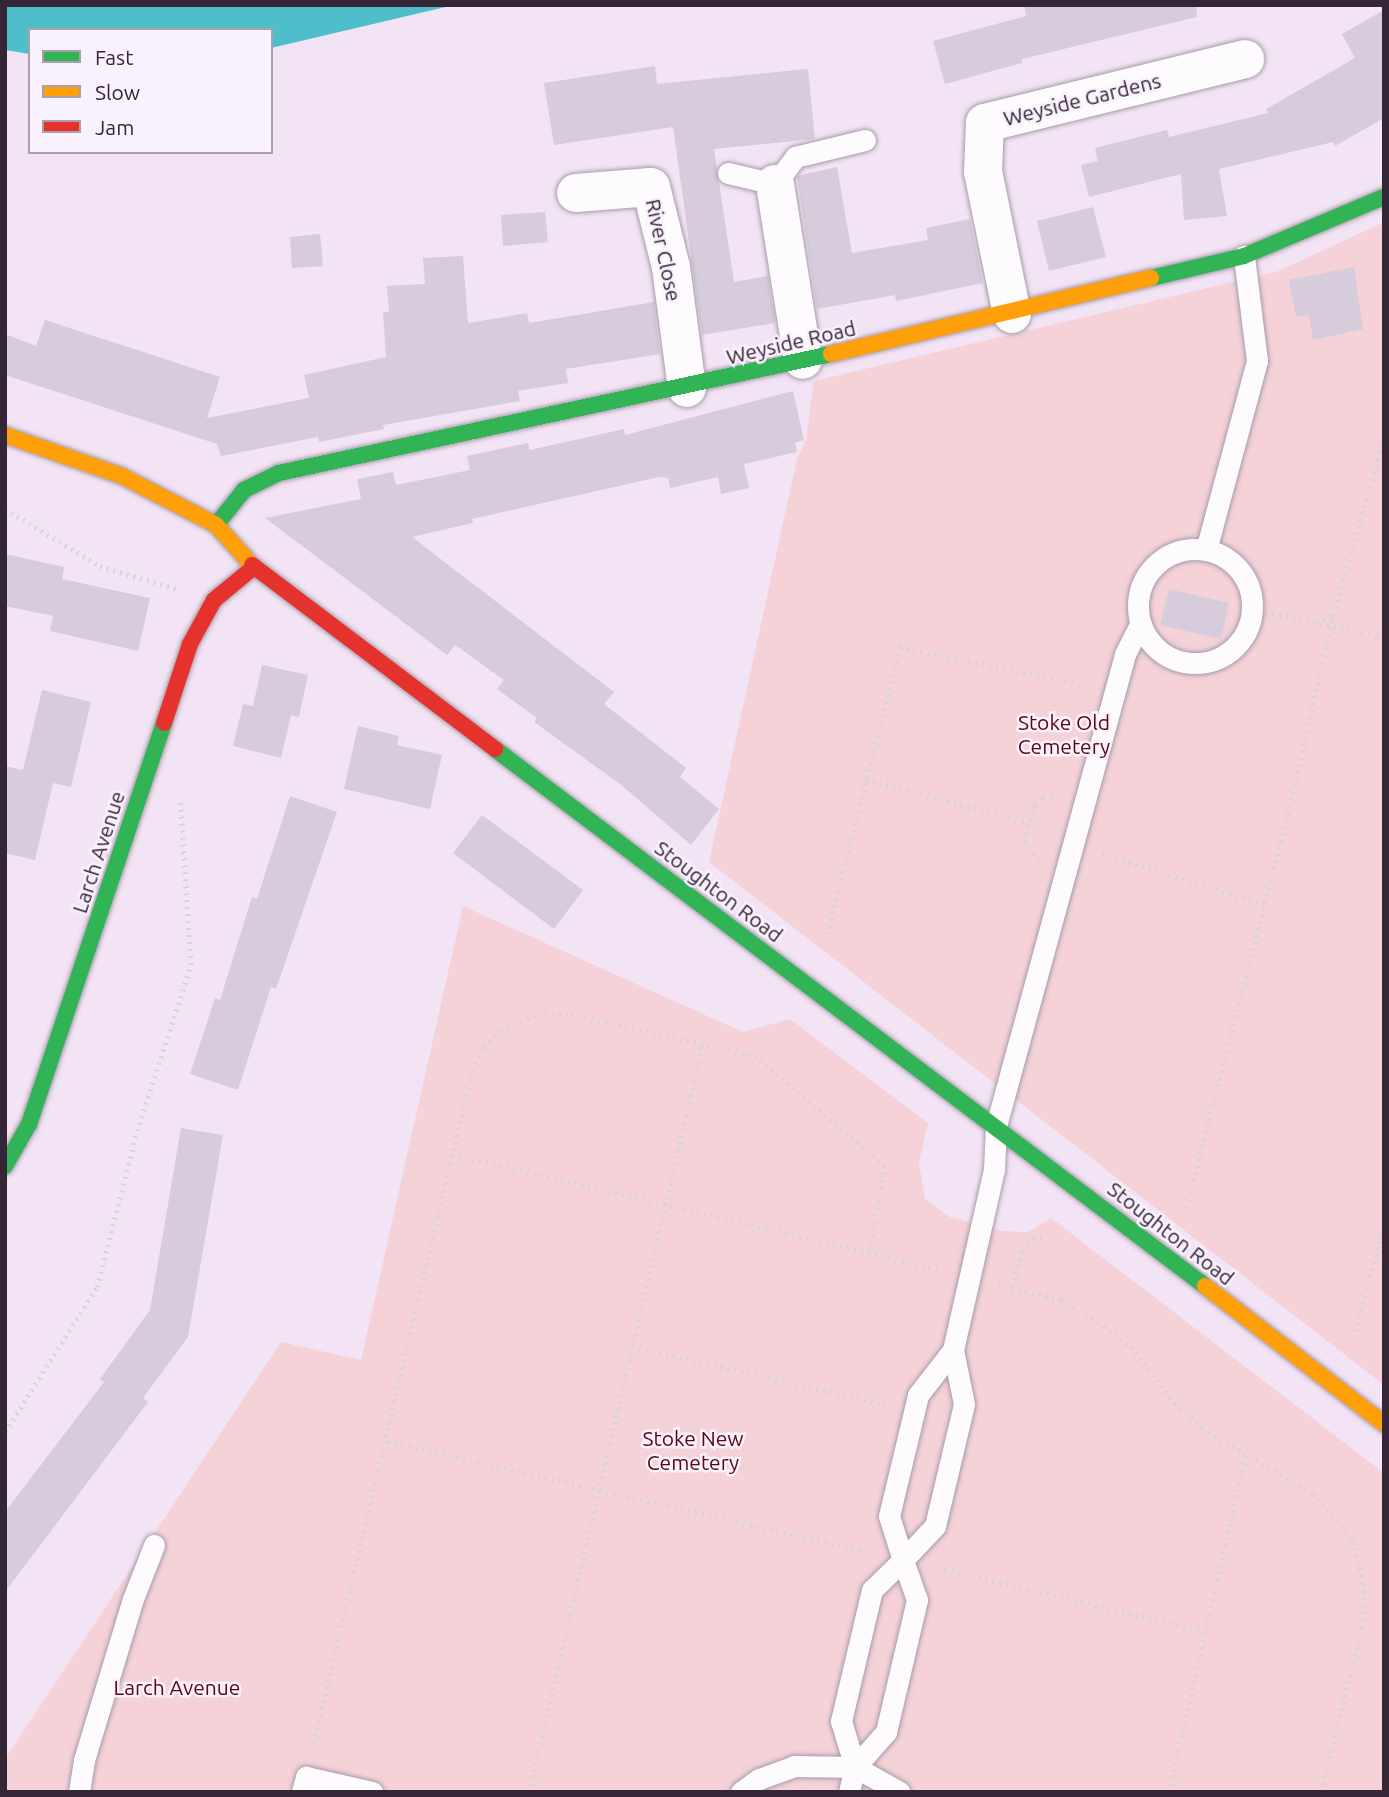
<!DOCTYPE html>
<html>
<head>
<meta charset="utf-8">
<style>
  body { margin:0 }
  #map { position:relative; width:1389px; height:1797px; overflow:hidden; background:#f2e4f4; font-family:Ubuntu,sans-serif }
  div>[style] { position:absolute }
  .green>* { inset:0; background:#f4d2d8 }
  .water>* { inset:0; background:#4ebfca }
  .building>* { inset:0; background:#d6ccdc }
  .path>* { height:4.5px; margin-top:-2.25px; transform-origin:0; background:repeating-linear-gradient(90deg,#d8d4d9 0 2px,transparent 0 7px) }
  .roads { filter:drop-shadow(0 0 2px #a89baa) drop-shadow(0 0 2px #a89baa) }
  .lane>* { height:21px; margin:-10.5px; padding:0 10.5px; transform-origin:10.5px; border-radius:10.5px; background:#fdfbfd }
  .lane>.ring { margin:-10.5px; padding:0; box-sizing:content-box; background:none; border:21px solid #fdfbfd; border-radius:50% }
  .street>* { height:38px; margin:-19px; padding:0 19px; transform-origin:19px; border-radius:19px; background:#fdfbfd }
  .fast>* { height:16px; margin:-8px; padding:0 8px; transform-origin:8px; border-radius:8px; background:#30b455 }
  .slow>* { height:16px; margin:-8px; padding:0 8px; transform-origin:8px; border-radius:8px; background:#ff9f0a }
  .jam>* { height:16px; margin:-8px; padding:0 8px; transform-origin:8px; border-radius:8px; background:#e5322d }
  span { translate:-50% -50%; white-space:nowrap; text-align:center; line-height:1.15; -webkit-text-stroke:5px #f9f1fb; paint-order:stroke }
  .street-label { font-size:21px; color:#342537 }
  .park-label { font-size:21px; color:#5b0412 }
  .frame { position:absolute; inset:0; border:7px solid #342537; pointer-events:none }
  .legend { position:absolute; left:28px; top:28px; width:245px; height:126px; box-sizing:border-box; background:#f9f1fb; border:2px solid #aa9fad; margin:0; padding:9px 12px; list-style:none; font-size:21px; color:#342537 }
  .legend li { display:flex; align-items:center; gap:14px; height:35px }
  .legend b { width:35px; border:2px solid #aa9fad }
</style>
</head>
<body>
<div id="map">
  <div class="green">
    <i style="clip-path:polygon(1384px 222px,1384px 1385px,709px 862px,797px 459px,806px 439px,814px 381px,1279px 271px)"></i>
    <i style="clip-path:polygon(463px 906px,743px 1032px,790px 1019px,928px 1123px,919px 1163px,925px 1199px,950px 1217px,1002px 1231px,1028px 1232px,1051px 1218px,1384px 1473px,1384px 1792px,5px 1792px,5px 1759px,281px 1342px,361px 1360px)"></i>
  </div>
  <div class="water">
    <i style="clip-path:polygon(5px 5px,454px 5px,271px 48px,271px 30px,30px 30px,30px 54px,5px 50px)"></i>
  </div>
  <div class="building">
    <i style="clip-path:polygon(1024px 5px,1196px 5px,1197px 17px,1022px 59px,1022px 63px,945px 84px,933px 41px,1026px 16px)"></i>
    <i style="clip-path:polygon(1384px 10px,1384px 118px,1335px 146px,1333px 142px,1219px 169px,1227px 216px,1184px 220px,1181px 174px,1089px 197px,1081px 165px,1098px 161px,1095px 148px,1167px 130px,1169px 137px,1268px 113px,1266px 109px,1355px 58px,1342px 34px)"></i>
    <i style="clip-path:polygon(655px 66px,657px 84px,808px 69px,815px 139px,714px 149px,734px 282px,768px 276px,775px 323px,702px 335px,673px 127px,554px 145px,544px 83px)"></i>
    <i style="clip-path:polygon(837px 167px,852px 253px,928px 240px,926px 228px,970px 219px,983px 283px,896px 301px,895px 295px,817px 309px,797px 176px)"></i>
    <i style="clip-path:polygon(1093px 207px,1106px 257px,1049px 271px,1037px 221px)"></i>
    <i style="clip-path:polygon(545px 212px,548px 242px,503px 246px,501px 215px)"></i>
    <i style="clip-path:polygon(320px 234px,323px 266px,292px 268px,290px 237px)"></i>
    <i style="clip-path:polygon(463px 256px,468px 323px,527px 313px,529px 323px,654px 302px,660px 354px,566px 369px,568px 383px,518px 391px,520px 401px,383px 425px,384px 429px,319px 442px,318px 437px,221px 456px,217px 444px,5px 375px,5px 334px,36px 346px,45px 320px,220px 377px,207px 418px,309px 398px,304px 375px,386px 357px,383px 312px,389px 312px,387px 286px,425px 284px,423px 258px)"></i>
    <i style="clip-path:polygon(1354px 267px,1363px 329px,1313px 340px,1309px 315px,1296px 317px,1289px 280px)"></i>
    <i style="clip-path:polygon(793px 391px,804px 440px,795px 443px,797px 452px,744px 464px,749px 488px,721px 494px,718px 477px,670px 488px,668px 478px,659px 477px,472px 519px,473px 523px,412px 537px,614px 692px,604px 704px,686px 768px,680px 777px,719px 809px,691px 845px,620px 784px,534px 722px,537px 718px,497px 689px,504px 680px,455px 645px,447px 655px,265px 518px,361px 499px,357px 479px,393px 472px,396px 485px,470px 470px,467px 456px,528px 443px,530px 450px,624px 429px,625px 435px)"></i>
    <i style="clip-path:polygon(5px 554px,64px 567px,62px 579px,150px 598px,138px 651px,50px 631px,53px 616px,5px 606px)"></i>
    <i style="clip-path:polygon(1169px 589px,1229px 603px,1221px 639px,1160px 625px)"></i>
    <i style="clip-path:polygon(262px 665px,308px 675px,299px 717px,291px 715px,281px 758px,233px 746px,243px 704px,253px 706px)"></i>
    <i style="clip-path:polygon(42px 690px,91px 702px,71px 787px,53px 783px,35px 860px,5px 853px,5px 766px,23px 770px)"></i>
    <i style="clip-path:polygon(358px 726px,399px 736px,397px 745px,442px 755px,430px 809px,344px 789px)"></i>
    <i style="clip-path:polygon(290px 796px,337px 812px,276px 989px,271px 987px,238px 1090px,190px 1074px,215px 998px,220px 1000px,252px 897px,257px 899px)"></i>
    <i style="clip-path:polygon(482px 815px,583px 890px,554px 929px,453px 853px)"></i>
    <i style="clip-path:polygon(181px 1128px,223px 1135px,188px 1337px,143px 1398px,148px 1402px,5px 1592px,5px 1512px,104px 1382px,100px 1379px,150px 1310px)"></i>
  </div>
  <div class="path">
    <i style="left:5px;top:509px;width:111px;rotate:31deg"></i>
    <i style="left:100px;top:566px;width:80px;rotate:16.6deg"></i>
    <i style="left:1252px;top:608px;width:135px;rotate:12.8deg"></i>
    <i style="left:1317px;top:623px;width:18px;rotate:-27deg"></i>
    <i style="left:1333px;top:615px;width:184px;rotate:-73.9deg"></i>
    <i style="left:866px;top:779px;width:170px;rotate:15deg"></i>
    <i style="left:1102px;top:854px;width:170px;rotate:17.1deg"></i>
    <i style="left:1039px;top:860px;width:24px;rotate:-128deg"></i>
    <i style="left:1024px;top:841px;width:39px;rotate:-73deg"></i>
    <i style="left:1035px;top:804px;width:11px;rotate:-41deg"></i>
    <i style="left:1043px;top:797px;width:12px;rotate:9deg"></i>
    <i style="left:827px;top:934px;width:296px;rotate:-75.7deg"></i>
    <i style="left:900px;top:647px;width:190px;rotate:11.5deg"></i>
    <i style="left:452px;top:1154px;width:504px;rotate:13.32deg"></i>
    <i style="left:1186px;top:1208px;width:407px;rotate:-75.5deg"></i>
    <i style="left:1288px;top:814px;width:204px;rotate:-77.3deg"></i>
    <i style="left:998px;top:1284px;width:65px;rotate:14.3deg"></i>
    <i style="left:1061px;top:1300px;width:50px;rotate:31.2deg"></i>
    <i style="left:1104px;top:1326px;width:34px;rotate:38deg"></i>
    <i style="left:1131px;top:1347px;width:72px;rotate:52.3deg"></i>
    <i style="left:1175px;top:1404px;width:43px;rotate:40.3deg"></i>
    <i style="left:1208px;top:1432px;width:123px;rotate:30.3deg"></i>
    <i style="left:1314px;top:1494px;width:61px;rotate:50.3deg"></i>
    <i style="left:1353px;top:1541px;width:44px;rotate:75.7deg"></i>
    <i style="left:1364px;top:1584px;width:43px;rotate:91.3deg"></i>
    <i style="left:1363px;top:1627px;width:170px;rotate:104.3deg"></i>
    <i style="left:1012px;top:1287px;width:38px;rotate:-75deg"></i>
    <i style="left:1022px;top:1250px;width:16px;rotate:-47deg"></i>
    <i style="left:1033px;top:1238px;width:9px"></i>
    <i style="left:1355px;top:1331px;width:111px;rotate:-74.8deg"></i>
    <i style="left:632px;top:1346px;width:261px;rotate:13.1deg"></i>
    <i style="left:5px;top:1432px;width:172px;rotate:-57.6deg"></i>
    <i style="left:97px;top:1287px;width:161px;rotate:-75.6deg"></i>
    <i style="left:137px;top:1131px;width:175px;rotate:-72deg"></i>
    <i style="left:191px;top:965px;width:166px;rotate:-93.8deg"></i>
    <i style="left:388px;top:1441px;width:493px;rotate:13deg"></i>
    <i style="left:938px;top:1568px;width:274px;rotate:13.3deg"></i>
    <i style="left:312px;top:1750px;width:699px;rotate:-76.76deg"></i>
    <i style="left:472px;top:1070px;width:26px;rotate:-62deg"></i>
    <i style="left:484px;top:1047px;width:25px;rotate:-47deg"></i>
    <i style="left:501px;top:1029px;width:47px;rotate:-21.1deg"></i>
    <i style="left:545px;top:1012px;width:26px;rotate:4deg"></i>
    <i style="left:571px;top:1014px;width:189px;rotate:12.9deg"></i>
    <i style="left:755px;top:1056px;width:170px;rotate:40.2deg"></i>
    <i style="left:885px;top:1166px;width:86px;rotate:100deg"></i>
    <i style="left:529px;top:1792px;width:770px;rotate:-76.94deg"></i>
    <i style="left:1169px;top:1792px;width:347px;rotate:-77.2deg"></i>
  </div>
  <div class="roads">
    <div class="lane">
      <i style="left:728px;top:173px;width:48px;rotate:13.2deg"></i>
      <i style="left:775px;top:184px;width:34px;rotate:-53deg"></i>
      <i style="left:795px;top:157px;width:72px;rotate:-13.7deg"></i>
      <i class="ring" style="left:1138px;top:549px;width:93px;height:93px"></i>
      <i style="left:1206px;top:550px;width:196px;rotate:-74.9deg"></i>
      <i style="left:1257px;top:361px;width:106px;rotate:-97.1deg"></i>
      <i style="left:855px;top:1767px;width:48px;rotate:-106.9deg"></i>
      <i style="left:841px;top:1721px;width:135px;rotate:-76.7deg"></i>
      <i style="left:872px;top:1590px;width:43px;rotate:-44.1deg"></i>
      <i style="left:903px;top:1560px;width:46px;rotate:-107.7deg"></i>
      <i style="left:889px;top:1516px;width:124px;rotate:-76.5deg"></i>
      <i style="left:918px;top:1395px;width:57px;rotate:-52.1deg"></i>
      <i style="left:953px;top:1350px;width:185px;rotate:-77.2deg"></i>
      <i style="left:994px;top:1170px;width:44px;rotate:-87.4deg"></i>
      <i style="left:996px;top:1126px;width:489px;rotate:-74.7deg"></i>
      <i style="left:1125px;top:654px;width:34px;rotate:-63deg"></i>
      <i style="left:79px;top:1792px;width:32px;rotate:-81deg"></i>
      <i style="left:84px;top:1760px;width:168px;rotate:-73.1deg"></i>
      <i style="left:133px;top:1599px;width:58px;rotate:-68.7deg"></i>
      <i style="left:302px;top:1792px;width:16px;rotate:-75deg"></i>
      <i style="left:306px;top:1777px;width:68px;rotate:12.8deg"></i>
      <i style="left:741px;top:1792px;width:22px;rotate:-36deg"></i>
      <i style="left:759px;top:1779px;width:37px;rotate:-20deg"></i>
      <i style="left:794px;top:1766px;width:61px;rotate:0.9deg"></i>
      <i style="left:855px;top:1767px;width:51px;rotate:29.1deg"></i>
      <i style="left:849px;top:1792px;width:26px;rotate:-77deg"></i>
      <i style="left:855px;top:1767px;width:47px;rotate:-48.5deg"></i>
      <i style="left:886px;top:1732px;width:136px;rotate:-76.8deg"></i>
      <i style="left:917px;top:1600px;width:42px;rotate:-109.3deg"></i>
      <i style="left:903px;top:1560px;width:47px;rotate:-46.7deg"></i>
      <i style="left:935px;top:1526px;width:125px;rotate:-76.6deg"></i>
      <i style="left:964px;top:1404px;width:55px;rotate:-101.5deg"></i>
    </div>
    <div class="street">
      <i style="left:775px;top:184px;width:178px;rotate:81deg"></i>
      <i style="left:576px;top:193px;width:75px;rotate:-4.6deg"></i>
      <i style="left:651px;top:187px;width:82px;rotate:76deg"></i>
      <i style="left:671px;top:267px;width:122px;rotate:82.5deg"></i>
      <i style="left:1012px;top:314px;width:145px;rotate:-101.5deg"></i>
      <i style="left:983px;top:172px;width:49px;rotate:-87.7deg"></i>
      <i style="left:985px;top:123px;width:268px;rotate:-13.8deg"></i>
    </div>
    <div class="fast">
      <i style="left:1151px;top:278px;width:96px;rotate:-13.3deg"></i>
      <i style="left:1244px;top:256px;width:152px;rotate:-22.9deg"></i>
      <i style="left:216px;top:525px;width:45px;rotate:-51.3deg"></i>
      <i style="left:244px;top:490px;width:39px;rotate:-26deg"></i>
      <i style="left:279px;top:473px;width:565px;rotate:-12.17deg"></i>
      <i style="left:495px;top:749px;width:890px;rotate:37.1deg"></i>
      <i style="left:5px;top:1166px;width:48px;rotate:-60.3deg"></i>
      <i style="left:29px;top:1124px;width:423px;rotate:-71.4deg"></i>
    </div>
    <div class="slow">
      <i style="left:831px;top:354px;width:329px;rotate:-13.4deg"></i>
      <i style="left:5px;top:435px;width:124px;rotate:19.3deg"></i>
      <i style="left:122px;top:476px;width:106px;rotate:27.5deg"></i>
      <i style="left:216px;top:525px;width:54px;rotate:48deg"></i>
      <i style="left:1205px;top:1286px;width:226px;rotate:37.6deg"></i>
    </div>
    <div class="jam">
      <i style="left:252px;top:565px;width:305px;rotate:37.1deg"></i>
      <i style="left:164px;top:723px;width:83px;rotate:-71.8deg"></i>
      <i style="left:190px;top:644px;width:50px;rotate:-61.4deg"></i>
      <i style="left:214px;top:600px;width:52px;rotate:-39.5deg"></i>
    </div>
  </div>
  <div class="street-label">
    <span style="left:1082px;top:99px;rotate:-14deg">Weyside Gardens</span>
    <span style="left:664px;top:250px;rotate:78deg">River Close</span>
    <span style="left:791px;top:342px;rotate:-13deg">Weyside Road</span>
    <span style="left:98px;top:852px;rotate:-72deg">Larch Avenue</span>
    <span style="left:719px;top:891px;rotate:37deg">Stoughton Road</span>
    <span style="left:1171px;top:1233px;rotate:38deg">Stoughton Road</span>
  </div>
  <div class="park-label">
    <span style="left:1064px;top:734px">Stoke Old<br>Cemetery</span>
    <span style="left:693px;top:1450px">Stoke New<br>Cemetery</span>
    <span style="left:177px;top:1687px">Larch Avenue</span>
  </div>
  <div class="frame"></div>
  <ul class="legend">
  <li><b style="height:9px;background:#30b455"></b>Fast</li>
  <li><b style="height:9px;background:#ff9f0a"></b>Slow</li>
  <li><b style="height:9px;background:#e5322d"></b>Jam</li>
  </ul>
</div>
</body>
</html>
